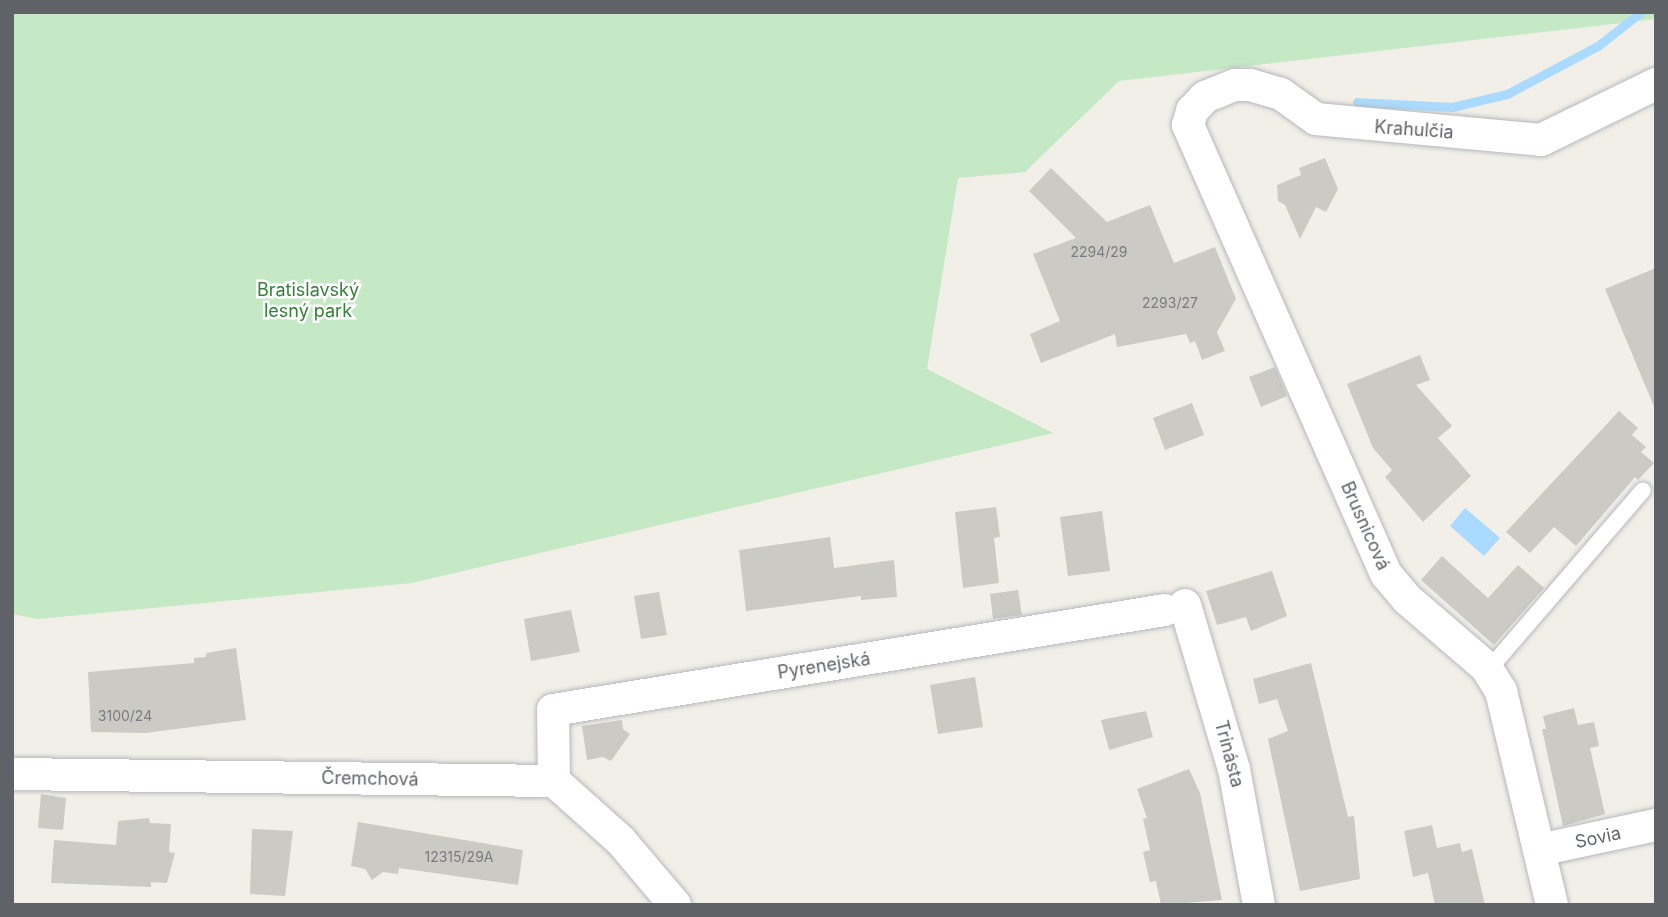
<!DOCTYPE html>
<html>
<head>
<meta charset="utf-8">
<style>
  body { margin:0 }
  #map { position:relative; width:1668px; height:917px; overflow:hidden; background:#f1efe8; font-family:Inter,sans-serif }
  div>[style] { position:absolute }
  .green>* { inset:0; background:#c5e8c5 }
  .water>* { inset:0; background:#aadaff }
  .stream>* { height:9px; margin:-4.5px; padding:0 4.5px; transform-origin:4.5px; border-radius:4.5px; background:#aadaff }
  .building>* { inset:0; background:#cccac5 }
  .roads { filter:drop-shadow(0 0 2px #b5b8bc) drop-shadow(0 0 2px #b5b8bc) }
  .lane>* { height:16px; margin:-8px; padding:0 8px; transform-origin:8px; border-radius:8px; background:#fff }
  .street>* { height:32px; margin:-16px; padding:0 16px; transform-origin:16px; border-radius:16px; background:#fff }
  span { translate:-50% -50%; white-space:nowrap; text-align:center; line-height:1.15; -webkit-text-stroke:5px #fff; paint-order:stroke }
  .number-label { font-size:14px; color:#7a7d7f }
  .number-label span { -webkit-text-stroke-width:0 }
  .street-label { font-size:18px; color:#5f6368 }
  .park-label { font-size:18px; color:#348238 }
  .frame { position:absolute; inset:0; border:14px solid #5f6368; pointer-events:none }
</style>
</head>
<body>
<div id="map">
  <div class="green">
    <i style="clip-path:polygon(12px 12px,1656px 12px,1656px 19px,1119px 81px,1025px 172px,958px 178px,927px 369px,1053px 433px,412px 583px,38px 619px,12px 614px)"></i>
  </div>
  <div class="water">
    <i style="clip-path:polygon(1465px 508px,1500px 538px,1484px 556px,1450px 526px)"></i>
  </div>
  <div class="stream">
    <i style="left:1357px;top:102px;width:95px;rotate:3deg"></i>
    <i style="left:1452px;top:107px;width:57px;rotate:-13.3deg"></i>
    <i style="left:1507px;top:94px;width:104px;rotate:-28deg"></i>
    <i style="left:1599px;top:45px;width:53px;rotate:-38.2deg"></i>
  </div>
  <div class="building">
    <i style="clip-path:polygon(1325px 158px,1338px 189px,1326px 212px,1316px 207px,1300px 239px,1285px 205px,1278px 201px,1277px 185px,1301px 175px,1299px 168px)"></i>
    <i style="clip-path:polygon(1051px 168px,1107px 222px,1150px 205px,1174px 263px,1215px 247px,1236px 299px,1217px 332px,1225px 351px,1202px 360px,1195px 341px,1190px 343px,1186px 334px,1117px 347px,1115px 334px,1041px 363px,1030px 334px,1060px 321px,1033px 254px,1076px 238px,1029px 191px)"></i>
    <i style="clip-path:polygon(1656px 268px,1656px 409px,1655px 409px,1605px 289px)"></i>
    <i style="clip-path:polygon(1420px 355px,1430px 380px,1416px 385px,1452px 426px,1438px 438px,1471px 476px,1423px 522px,1385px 477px,1392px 470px,1373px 448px,1347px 384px)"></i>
    <i style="clip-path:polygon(1275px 367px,1287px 396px,1261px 407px,1249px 377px)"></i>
    <i style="clip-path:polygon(1192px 403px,1204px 435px,1165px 450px,1153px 418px)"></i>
    <i style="clip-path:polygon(1619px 411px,1638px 428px,1632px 435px,1646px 447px,1641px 452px,1654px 463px,1638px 480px,1635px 477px,1576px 546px,1554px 527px,1530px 553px,1506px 532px)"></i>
    <i style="clip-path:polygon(996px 507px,1000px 537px,994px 538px,999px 583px,963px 588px,955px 512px)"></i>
    <i style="clip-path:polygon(1102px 511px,1110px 571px,1068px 576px,1060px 517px)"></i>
    <i style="clip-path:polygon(830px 537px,834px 568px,894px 560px,897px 597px,861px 600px,861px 596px,746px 611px,739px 550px)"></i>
    <i style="clip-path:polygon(1442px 556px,1488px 598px,1518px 565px,1544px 588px,1494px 645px,1421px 580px)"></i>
    <i style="clip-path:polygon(1272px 571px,1287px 616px,1251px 631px,1246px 617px,1217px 625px,1206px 591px)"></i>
    <i style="clip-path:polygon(1018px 590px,1022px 615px,993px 619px,990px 594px)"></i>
    <i style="clip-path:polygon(659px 592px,667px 635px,641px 639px,634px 596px)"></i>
    <i style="clip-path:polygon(571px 610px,580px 652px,531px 661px,524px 619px)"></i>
    <i style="clip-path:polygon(236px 648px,246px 720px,145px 733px,91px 732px,88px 672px,194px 663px,194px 658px,206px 657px,206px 653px)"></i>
    <i style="clip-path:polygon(1311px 663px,1348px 817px,1354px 816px,1360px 879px,1300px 891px,1268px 739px,1288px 731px,1277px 699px,1259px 704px,1253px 679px)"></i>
    <i style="clip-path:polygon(975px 677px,983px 727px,938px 734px,930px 685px)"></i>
    <i style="clip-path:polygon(1574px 708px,1578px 725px,1594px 722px,1599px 746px,1590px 748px,1605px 814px,1563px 826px,1542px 729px,1546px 729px,1543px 716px)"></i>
    <i style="clip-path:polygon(1146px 711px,1153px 737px,1109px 750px,1101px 720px)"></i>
    <i style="clip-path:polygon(622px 720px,623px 729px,630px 734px,611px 761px,603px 757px,587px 760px,582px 726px)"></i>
    <i style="clip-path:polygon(1189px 769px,1200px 793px,1222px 900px,1161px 905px,1156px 881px,1150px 882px,1143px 852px,1150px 850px,1143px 819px,1147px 818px,1137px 789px)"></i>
    <i style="clip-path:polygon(41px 794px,66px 798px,63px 830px,38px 828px)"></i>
    <i style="clip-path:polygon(149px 818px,150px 823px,171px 824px,169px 852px,175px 853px,167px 883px,151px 882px,151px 887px,51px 883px,54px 840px,116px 845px,118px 821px)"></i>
    <i style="clip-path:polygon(358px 822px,523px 850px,518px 885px,399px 868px,398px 874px,383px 872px,372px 880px,365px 869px,351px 866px)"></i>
    <i style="clip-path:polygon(1432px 825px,1437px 848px,1460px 843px,1462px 852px,1472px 849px,1485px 905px,1435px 905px,1428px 873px,1413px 877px,1404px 831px)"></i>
    <i style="clip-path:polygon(252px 829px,293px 831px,285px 896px,250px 894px)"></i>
  </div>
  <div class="roads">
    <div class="lane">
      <i style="left:1486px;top:667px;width:12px;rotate:-31deg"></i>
      <i style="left:1496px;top:661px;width:225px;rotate:-49.3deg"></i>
    </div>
    <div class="street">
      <i style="left:1185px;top:605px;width:171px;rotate:73.4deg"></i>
      <i style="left:1234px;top:769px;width:138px;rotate:79.6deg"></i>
      <i style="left:12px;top:774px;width:542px;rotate:0.74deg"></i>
      <i style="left:554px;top:781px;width:90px;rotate:41.8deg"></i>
      <i style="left:621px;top:841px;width:84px;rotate:49.8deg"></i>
      <i style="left:554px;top:781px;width:71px;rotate:-90.8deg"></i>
      <i style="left:553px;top:710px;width:620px;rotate:-9.28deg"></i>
      <i style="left:1539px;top:850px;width:120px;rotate:-12.1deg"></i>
      <i style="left:1552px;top:905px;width:220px;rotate:-103.4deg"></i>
      <i style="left:1501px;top:691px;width:28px;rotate:-122deg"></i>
      <i style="left:1486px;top:667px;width:104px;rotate:-139.3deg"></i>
      <i style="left:1407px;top:599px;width:33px;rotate:-130deg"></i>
      <i style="left:1386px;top:574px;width:491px;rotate:-113.8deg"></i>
      <i style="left:1188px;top:125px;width:15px;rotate:-74deg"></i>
      <i style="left:1192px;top:111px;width:19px;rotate:-47deg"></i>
      <i style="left:1205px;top:97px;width:32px;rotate:-22deg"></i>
      <i style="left:1235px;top:85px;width:15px"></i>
      <i style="left:1250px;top:85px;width:32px;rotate:16deg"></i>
      <i style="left:1281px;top:94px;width:43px;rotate:35.5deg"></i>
      <i style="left:1316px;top:119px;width:226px;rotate:5.3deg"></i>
      <i style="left:1541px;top:140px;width:128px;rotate:-26deg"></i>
    </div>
  </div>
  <div class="number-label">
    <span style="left:1099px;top:252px">2294/29</span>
    <span style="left:1170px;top:303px">2293/27</span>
    <span style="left:125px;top:716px">3100/24</span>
    <span style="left:459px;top:857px">12315/29A</span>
  </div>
  <div class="street-label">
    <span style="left:1414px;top:130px;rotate:4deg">Krahulčia</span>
    <span style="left:1365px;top:526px;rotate:66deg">Brusnicová</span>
    <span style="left:824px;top:666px;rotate:-9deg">Pyrenejská</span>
    <span style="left:1229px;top:754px;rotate:75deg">Trinásta</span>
    <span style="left:370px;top:779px;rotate:1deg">Čremchová</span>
    <span style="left:1598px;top:838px;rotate:-12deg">Sovia</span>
  </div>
  <div class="park-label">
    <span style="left:308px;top:301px">Bratislavský<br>lesný park</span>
  </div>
  <div class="frame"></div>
</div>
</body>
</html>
